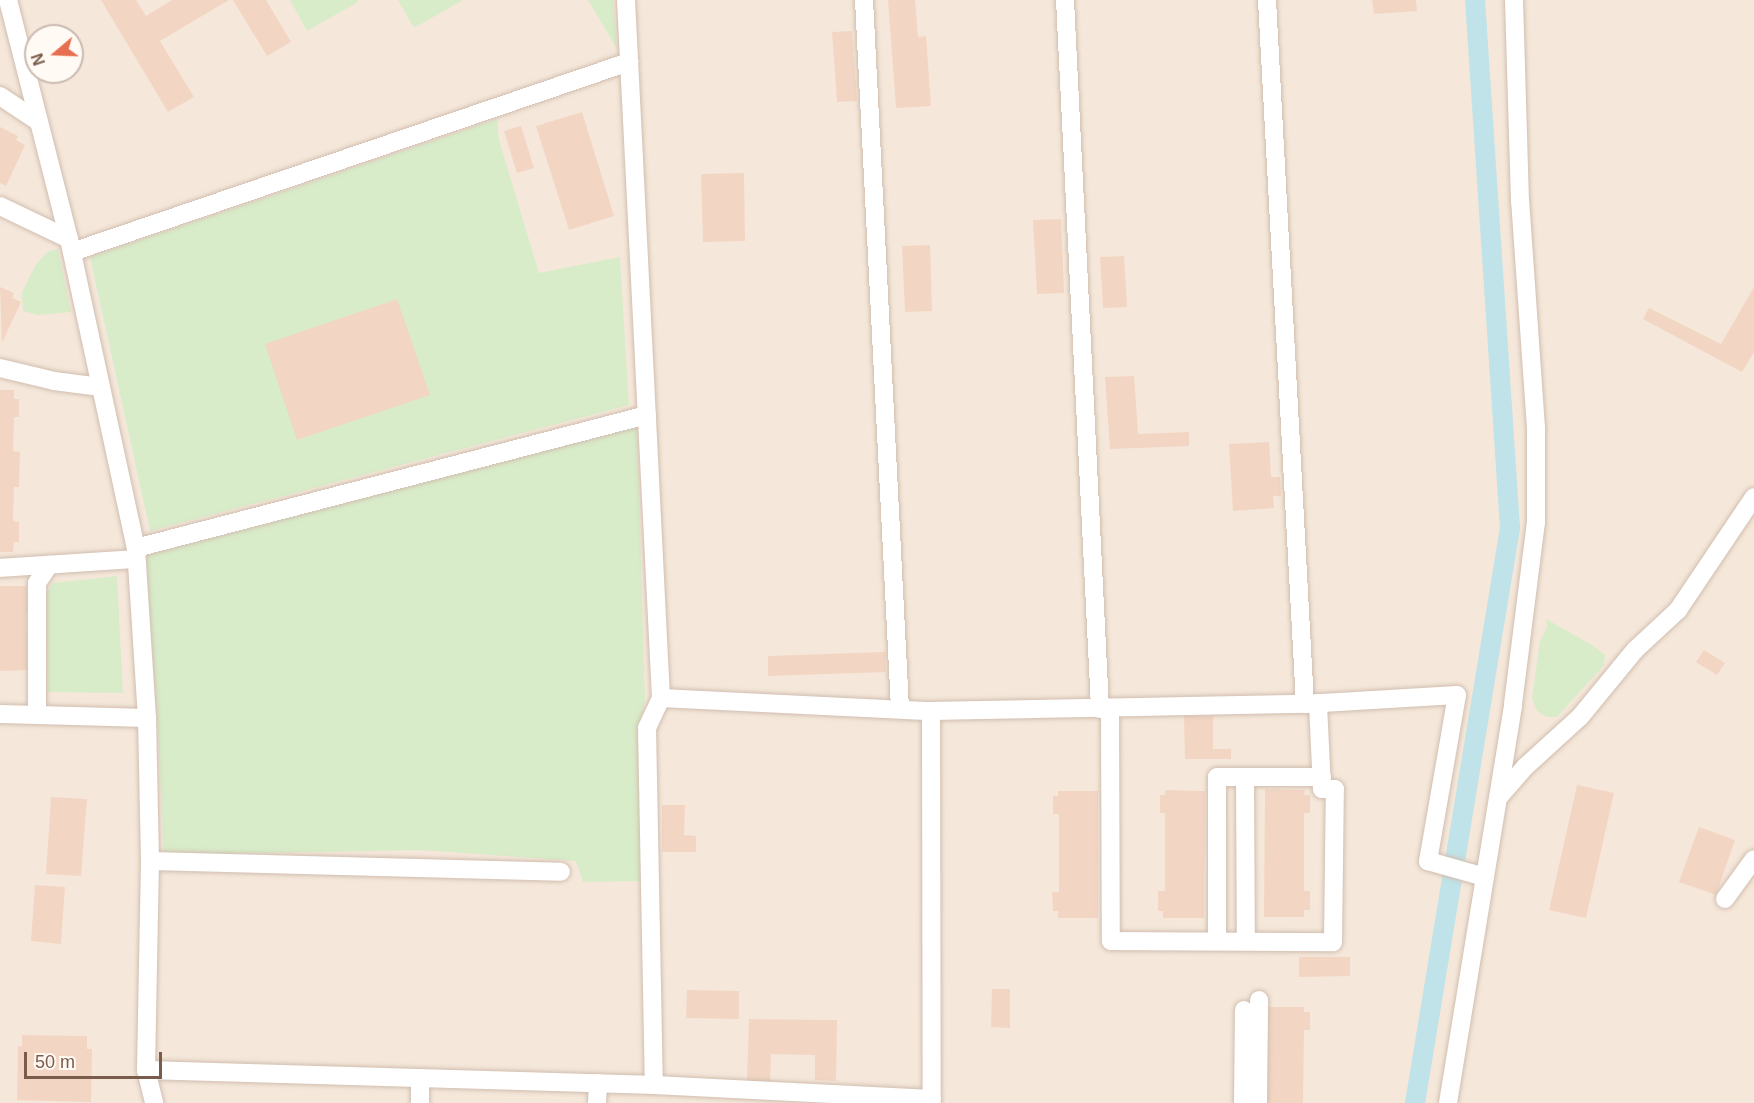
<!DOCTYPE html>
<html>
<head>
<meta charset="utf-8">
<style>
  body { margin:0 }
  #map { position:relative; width:1754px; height:1103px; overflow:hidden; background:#fdf6ec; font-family:Arial,sans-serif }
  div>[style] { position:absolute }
  .residential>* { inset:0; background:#f5e8da }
  .green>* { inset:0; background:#d8ecc9 }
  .canal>* { height:20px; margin:-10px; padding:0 10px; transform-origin:10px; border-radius:10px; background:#bfe3e8 }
  .building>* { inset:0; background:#f3d5c3 }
  .roads { filter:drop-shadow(0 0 2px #d1beb0) drop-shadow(0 0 2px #d1beb0) }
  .minor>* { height:18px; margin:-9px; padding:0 9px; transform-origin:9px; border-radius:9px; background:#fff }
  span { translate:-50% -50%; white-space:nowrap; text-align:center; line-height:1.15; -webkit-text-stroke:4.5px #fffaf3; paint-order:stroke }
  .north { position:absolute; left:24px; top:24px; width:60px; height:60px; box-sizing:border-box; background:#fffaf3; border:2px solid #cabbb1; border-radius:50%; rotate:251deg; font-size:16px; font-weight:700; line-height:24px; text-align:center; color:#7a5c4d }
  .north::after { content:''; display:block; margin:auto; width:21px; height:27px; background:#e76f51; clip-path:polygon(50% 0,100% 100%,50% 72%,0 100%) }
  .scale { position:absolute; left:24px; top:1052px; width:138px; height:27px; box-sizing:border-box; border:3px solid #7a5c4d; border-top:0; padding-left:8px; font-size:18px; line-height:21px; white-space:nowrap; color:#7a5c4d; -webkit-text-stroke:4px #fffaf3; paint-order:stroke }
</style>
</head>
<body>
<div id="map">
  <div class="residential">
    <i style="clip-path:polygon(evenodd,0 0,1754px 0,1754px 1103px,0 1103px,0 0,36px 36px,72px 36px,72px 72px,36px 72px,36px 36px)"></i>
  </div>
  <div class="green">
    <i style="clip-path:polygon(290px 0,357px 0,358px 2px,307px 31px)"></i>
    <i style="clip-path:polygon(398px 0,463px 0,414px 28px)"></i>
    <i style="clip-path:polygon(588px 0,613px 0,617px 49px)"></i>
    <i style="clip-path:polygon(497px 119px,499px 140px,539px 273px,620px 257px,629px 405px,150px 531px,90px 257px)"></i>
    <i style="clip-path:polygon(58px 249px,71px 312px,38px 315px,23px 311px,22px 292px,35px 266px,47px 252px)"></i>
    <i style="clip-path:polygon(637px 426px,645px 700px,639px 732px,642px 881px,583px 882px,576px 861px,420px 850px,164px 855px,157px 709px,144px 556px)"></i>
    <i style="clip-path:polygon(117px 576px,123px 693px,48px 692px,46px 593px,53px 583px)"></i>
    <i style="clip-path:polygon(1546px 619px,1592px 645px,1605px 655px,1604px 665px,1557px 717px,1547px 717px,1537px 711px,1532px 698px,1540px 641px,1547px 627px)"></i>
  </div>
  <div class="canal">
    <i style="left:1415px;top:1103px;width:583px;rotate:-80.62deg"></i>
    <i style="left:1510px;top:528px;width:529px;rotate:-93.79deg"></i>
  </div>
  <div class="building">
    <i style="clip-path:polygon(101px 0,136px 0,146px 16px,172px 0,229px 0,160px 41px,194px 97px,168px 112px)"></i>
    <i style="clip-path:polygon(233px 0,266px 0,291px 42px,267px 56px)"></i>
    <i style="clip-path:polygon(888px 0,915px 0,918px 37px,926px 36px,931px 106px,896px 108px)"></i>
    <i style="clip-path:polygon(1372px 0,1416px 0,1417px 11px,1374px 14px)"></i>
    <i style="clip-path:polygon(852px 31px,857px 101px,837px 102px,832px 32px)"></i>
    <i style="clip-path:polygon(582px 112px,614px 216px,569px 230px,536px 126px)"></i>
    <i style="clip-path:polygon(521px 126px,534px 168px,517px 173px,504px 131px)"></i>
    <i style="clip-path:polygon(0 127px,18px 136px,16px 140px,25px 145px,6px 186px,0 183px)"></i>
    <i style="clip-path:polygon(744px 173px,745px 241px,703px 242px,701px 174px)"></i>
    <i style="clip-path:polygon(1061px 219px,1064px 293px,1037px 294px,1033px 220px)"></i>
    <i style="clip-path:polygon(930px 245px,932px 311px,905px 312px,902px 246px)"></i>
    <i style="clip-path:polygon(1124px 256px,1127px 307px,1103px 308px,1100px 257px)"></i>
    <i style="clip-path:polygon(0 287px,14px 293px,12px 298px,21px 302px,2px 343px)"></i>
    <i style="clip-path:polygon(1754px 287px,1754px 352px,1742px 372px,1643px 319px,1649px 308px,1721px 344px)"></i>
    <i style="clip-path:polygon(397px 299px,430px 395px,297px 440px,265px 344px)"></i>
    <i style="clip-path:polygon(1134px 376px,1138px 434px,1189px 432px,1189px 446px,1110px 449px,1105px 377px)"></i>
    <i style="clip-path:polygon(0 390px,14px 390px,14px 399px,19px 399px,19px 417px,14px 417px,13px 451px,20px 452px,19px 487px,14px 487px,13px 521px,19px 522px,19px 542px,14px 542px,13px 552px,0 552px)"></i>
    <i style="clip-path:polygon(1269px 442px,1271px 477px,1280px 477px,1281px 496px,1273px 496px,1274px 508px,1233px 511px,1229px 444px)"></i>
    <i style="clip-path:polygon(0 586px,27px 586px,27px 594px,34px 594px,34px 613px,26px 613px,27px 644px,35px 644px,29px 670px,0 671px)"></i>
    <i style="clip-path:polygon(1704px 650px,1725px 663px,1717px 675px,1696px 662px)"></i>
    <i style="clip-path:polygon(885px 652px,886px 672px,768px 676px,768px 656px)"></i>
    <i style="clip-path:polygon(1184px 716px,1213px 716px,1213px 749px,1231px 749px,1231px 759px,1185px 759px)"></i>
    <i style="clip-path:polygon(1577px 785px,1614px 793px,1586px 918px,1549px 910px)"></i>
    <i style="clip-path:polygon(1265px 789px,1305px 790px,1304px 795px,1310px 795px,1310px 813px,1304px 813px,1304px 891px,1310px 891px,1310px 910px,1304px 910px,1304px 917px,1264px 917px)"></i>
    <i style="clip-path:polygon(1165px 790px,1205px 791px,1204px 918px,1163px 918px,1163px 911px,1158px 911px,1158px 891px,1165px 891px,1165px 813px,1160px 813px,1160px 795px,1165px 795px)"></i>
    <i style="clip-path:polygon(1058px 791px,1098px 791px,1098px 918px,1058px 918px,1058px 911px,1053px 911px,1052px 892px,1059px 892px,1059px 814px,1053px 814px,1053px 796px,1058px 796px)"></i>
    <i style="clip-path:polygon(51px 797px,87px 799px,81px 876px,46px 874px)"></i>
    <i style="clip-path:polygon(662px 805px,685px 805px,684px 835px,696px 836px,696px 852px,662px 852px)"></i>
    <i style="clip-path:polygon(1699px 827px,1735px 840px,1716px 895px,1679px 882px)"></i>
    <i style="clip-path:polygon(35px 885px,65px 887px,61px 944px,31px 941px)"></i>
    <i style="clip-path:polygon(1299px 957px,1350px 957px,1350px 976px,1299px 977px)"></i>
    <i style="clip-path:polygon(992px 989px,1010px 989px,1010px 1028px,991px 1027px)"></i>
    <i style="clip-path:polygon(687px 990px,739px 991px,739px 1019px,686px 1018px)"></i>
    <i style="clip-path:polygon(1264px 1007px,1304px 1007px,1304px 1012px,1310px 1012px,1310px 1030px,1304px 1030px,1303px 1103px,1264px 1103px)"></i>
    <i style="clip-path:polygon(749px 1019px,837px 1020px,836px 1081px,815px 1080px,815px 1055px,771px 1054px,770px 1082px,747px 1081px)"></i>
    <i style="clip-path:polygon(22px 1035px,87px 1036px,87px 1049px,92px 1049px,91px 1102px,17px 1100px,18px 1046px,22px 1046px)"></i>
  </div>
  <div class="roads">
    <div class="minor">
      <i style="left:8px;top:0;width:247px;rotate:75.7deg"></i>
      <i style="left:69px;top:239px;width:316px;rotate:77.8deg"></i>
      <i style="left:136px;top:548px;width:170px;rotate:86.3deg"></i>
      <i style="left:147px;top:718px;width:143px;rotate:88.8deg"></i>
      <i style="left:150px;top:861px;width:209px;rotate:91.1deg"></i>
      <i style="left:146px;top:1070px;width:34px;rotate:76deg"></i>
      <i style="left:626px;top:0;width:699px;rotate:87.13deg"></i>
      <i style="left:661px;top:698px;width:33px;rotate:115deg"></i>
      <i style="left:647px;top:728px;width:357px;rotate:88.9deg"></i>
      <i style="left:864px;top:0;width:710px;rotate:87.09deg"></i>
      <i style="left:1065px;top:0;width:710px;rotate:87.17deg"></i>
      <i style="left:1267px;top:0;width:705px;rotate:86.91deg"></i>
      <i style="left:0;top:96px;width:47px;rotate:33.7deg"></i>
      <i style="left:0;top:206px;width:76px;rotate:25.6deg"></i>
      <i style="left:72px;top:252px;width:589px;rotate:-18.84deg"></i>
      <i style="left:0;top:368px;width:56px;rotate:13.5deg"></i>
      <i style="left:54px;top:381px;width:47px;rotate:7.3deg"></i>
      <i style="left:136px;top:548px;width:528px;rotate:-14.59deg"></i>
      <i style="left:0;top:568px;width:136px;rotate:-3.8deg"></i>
      <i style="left:661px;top:698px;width:270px;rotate:2.8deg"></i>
      <i style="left:931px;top:711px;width:374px;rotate:-1.1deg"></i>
      <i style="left:1305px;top:704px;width:152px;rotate:-3.4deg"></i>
      <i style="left:1457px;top:695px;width:169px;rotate:99.9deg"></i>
      <i style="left:1428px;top:861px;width:59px;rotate:15.7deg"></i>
      <i style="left:1110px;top:709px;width:232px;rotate:89.8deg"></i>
      <i style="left:1111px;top:941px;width:222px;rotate:0.3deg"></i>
      <i style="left:1333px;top:942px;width:153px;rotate:-89.3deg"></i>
      <i style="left:1335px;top:789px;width:13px;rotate:180deg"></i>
      <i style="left:1322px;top:789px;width:86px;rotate:-92.7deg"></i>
      <i style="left:931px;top:711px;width:392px;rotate:89.9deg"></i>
      <i style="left:0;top:714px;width:147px;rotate:1.6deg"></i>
      <i style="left:37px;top:715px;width:132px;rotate:-90deg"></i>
      <i style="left:37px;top:583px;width:22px;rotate:-56deg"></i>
      <i style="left:1245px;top:777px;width:164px;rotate:89.7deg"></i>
      <i style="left:1498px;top:798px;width:41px;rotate:-48.9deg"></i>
      <i style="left:1525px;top:767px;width:74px;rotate:-42.3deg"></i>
      <i style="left:1580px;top:717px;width:87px;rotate:-50.6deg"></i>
      <i style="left:1635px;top:650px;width:59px;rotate:-42.9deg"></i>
      <i style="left:1678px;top:610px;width:136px;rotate:-56.1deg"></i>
      <i style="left:150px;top:861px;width:411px;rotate:1.5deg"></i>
      <i style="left:1725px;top:899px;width:49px;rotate:-54.1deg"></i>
      <i style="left:1217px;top:941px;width:164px;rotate:-90deg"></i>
      <i style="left:1217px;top:777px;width:105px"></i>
      <i style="left:146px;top:1070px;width:508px;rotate:1.69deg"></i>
      <i style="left:654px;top:1085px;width:278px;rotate:2.9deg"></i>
      <i style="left:420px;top:1078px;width:25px;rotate:90deg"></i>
      <i style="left:597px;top:1103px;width:20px;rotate:-87deg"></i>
      <i style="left:1243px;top:1103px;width:93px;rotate:-89.4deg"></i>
      <i style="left:1258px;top:1103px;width:103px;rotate:-89.4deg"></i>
      <i style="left:1448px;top:1103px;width:404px;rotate:-80.7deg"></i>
      <i style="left:1513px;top:704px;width:182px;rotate:-82.8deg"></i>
      <i style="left:1536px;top:523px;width:95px;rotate:-90deg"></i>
      <i style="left:1536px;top:428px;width:227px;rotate:-94deg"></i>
      <i style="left:1520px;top:202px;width:202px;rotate:-91.7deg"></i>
    </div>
  </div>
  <div class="north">N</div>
  <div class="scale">50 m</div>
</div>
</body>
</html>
